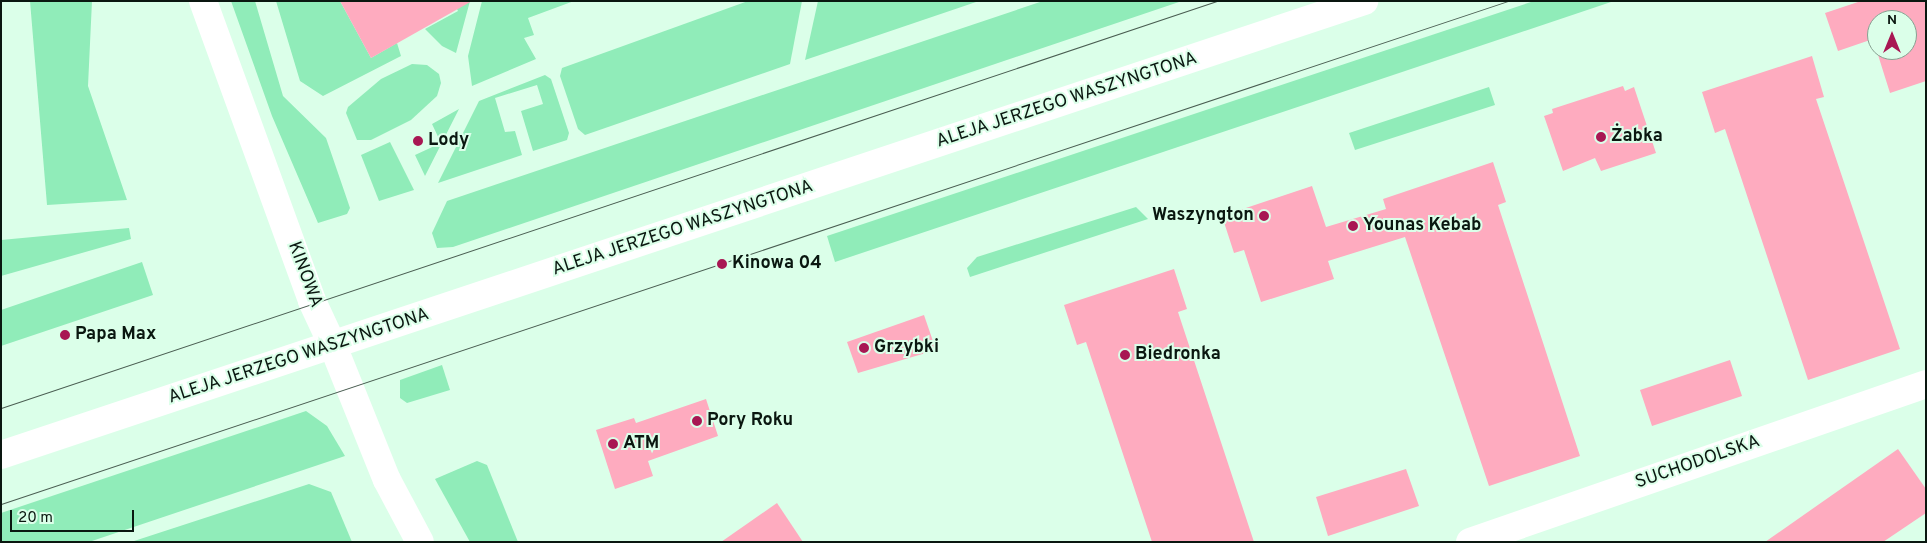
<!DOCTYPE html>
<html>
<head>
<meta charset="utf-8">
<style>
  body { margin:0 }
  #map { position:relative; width:1927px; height:543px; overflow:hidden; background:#dbffe9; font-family:Overpass,sans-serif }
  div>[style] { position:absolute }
  .green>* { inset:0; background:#90ecb9 }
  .building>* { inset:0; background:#feabbf }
  .minor>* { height:28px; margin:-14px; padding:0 14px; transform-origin:14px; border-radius:14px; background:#fff }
  .tertiary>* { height:28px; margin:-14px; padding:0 14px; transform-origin:14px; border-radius:14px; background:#fff }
  .secondary>* { height:28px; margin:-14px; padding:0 14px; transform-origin:14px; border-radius:14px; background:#fff }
  .tram>* { height:1px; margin:-0.5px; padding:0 0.5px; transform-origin:0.5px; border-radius:0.5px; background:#4a5e52 }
  .dots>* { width:14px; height:14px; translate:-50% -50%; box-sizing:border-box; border:2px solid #dbffe9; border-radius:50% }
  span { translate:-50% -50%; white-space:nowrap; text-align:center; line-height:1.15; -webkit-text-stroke:4px #dbffe9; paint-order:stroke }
  .street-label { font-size:18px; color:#0a1710 }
  .poi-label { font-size:18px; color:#0a1710; font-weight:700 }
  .left { translate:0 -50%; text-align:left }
  .right { translate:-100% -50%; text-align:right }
  .frame { position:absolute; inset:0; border:2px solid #0a1710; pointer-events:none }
  .north { position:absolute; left:1867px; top:10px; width:50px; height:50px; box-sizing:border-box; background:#dbffe9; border:1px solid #87a292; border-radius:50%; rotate:0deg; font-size:14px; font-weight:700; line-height:20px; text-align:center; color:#0a1710 }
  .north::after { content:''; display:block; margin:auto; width:18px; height:22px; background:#a81753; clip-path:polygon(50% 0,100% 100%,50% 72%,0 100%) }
  .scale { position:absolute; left:10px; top:510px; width:124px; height:22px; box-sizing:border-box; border:2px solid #0a1710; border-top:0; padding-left:6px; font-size:15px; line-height:18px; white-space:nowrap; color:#0a1710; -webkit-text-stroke:4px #dbffe9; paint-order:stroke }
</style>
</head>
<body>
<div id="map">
  <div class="green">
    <i style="clip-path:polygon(30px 1px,92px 1px,88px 86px,127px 200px,47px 205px)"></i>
    <i style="clip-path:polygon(231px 1px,255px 1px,283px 96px,326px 138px,350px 208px,347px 214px,318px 223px,272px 116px)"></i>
    <i style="clip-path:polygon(276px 1px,340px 1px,371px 58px,397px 43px,401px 56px,323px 96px,300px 81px)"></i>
    <i style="clip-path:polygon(453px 1px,470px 1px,456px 53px,442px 46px,425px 29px,458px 11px)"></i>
    <i style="clip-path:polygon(482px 1px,574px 1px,528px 18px,534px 35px,524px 38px,536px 59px,472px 86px,468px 56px)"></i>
    <i style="clip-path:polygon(748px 1px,802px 1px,790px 64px,585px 135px,578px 129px,560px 76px,562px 68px)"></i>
    <i style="clip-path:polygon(818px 1px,979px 1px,805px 60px)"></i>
    <i style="clip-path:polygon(1043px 1px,1182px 1px,453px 247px,437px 248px,432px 233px,447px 201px)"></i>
    <i style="clip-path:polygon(1534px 1px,1614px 1px,835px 262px,827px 236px)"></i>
    <i style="clip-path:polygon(412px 64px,427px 65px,439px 74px,441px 83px,437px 96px,411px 120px,371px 140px,357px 140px,346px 113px,348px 107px,381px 79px)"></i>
    <i style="clip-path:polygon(545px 75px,551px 79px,569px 133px,567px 140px,533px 151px,521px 111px,543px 104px,537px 85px,495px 98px,505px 132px,515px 131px,522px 155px,438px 183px,479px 101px)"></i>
    <i style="clip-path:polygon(1489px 87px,1495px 105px,1355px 150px,1349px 133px)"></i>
    <i style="clip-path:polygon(459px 109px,425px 176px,415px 155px,441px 143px,432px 124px)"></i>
    <i style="clip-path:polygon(390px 142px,414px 190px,379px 201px,361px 155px)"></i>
    <i style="clip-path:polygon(1136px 207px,1148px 219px,970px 277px,967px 268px,977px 257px)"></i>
    <i style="clip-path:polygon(129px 228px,131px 239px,1px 276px,1px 240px)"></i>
    <i style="clip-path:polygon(142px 262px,153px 295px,1px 346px,1px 310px)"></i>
    <i style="clip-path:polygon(442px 365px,450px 390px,407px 403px,400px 398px,400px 380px)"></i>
    <i style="clip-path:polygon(306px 411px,327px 426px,345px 456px,89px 542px,1px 542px,1px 513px)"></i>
    <i style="clip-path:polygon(477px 461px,487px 465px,518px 542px,470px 542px,435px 479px)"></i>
    <i style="clip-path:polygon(309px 484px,331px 492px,352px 542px,131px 542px)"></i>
  </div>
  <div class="building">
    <i style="clip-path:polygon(340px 1px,472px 1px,371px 58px)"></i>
    <i style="clip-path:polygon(evenodd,1861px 1px,1926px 1px,1926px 81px,1890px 93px,1873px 39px,1838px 51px,1825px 13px,1861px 1px,1877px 20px,1907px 20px,1907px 50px,1877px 50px,1877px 20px)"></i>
    <i style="clip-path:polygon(1812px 56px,1824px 97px,1816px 99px,1900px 349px,1808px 380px,1725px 129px,1715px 133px,1702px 92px)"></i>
    <i style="clip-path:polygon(1623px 86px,1625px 91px,1634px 87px,1656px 153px,1601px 171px,1595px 158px,1563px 171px,1544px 116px,1553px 113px,1552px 109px)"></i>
    <i style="clip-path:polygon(1493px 162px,1506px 202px,1498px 205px,1580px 456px,1489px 486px,1405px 237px,1328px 261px,1334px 279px,1261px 302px,1244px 250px,1234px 253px,1222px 216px,1312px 186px,1326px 227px,1386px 209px,1383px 199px)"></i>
    <i style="clip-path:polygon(1174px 269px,1187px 309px,1178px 312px,1254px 542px,1152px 542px,1086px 342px,1077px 345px,1064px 305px)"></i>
    <i style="clip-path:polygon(924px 315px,936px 350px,858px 373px,847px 342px)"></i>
    <i style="clip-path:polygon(1730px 360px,1742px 396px,1652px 426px,1640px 390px)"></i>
    <i style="clip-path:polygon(706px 399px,718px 436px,648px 461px,653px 476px,615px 489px,596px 430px,634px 418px,636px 423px)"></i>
    <i style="clip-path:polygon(1898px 449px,1926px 489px,1926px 513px,1883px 542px,1765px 542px)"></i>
    <i style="clip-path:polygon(1406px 469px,1419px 506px,1328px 536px,1316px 497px)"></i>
    <i style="clip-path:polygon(777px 503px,803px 542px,721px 542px)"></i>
  </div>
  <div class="minor">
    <i style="left:203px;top:1px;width:319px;rotate:70deg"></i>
    <i style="left:312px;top:301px;width:50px;rotate:65deg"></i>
    <i style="left:1470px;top:542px;width:483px;rotate:-19.1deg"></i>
  </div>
  <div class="tertiary">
    <i style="left:333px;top:346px;width:144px;rotate:68.1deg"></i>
    <i style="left:387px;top:480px;width:70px;rotate:62deg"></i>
  </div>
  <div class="secondary">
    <i style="left:1px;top:455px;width:1437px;rotate:-18.42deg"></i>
  </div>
  <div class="tram">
    <i style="left:1px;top:408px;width:1282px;rotate:-18.51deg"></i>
    <i style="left:1px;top:504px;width:1589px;rotate:-18.46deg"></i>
  </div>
  <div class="dots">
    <i style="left:1601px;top:137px;background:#a81753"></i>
    <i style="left:418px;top:141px;background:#a81753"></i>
    <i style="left:1264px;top:216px;background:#a81753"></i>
    <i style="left:1353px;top:226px;background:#a81753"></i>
    <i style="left:722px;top:264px;background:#a81753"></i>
    <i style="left:65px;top:335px;background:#a81753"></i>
    <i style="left:864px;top:348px;background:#a81753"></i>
    <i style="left:1125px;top:355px;background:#a81753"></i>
    <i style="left:697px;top:421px;background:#a81753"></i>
    <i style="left:613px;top:444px;background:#a81753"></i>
  </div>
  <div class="street-label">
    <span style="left:1067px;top:101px;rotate:-18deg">ALEJA JERZEGO WASZYNGTONA</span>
    <span style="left:683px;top:229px;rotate:-18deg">ALEJA JERZEGO WASZYNGTONA</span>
    <span style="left:304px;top:275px;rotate:70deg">KINOWA</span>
    <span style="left:299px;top:357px;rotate:-18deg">ALEJA JERZEGO WASZYNGTONA</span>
    <span style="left:1698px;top:463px;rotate:-19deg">SUCHODOLSKA</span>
  </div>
  <div class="poi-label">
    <span class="left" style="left:1611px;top:137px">Żabka</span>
    <span class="left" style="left:428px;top:141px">Lody</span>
    <span class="right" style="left:1254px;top:216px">Waszyngton</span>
    <span class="left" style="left:1363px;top:226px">Younas Kebab</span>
    <span class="left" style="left:732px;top:264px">Kinowa 04</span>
    <span class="left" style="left:75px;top:335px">Papa Max</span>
    <span class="left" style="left:874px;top:348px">Grzybki</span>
    <span class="left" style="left:1135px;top:355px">Biedronka</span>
    <span class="left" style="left:707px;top:421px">Pory Roku</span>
    <span class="left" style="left:623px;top:444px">ATM</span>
  </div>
  <div class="frame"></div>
  <div class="north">N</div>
  <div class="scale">20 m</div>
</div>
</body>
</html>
